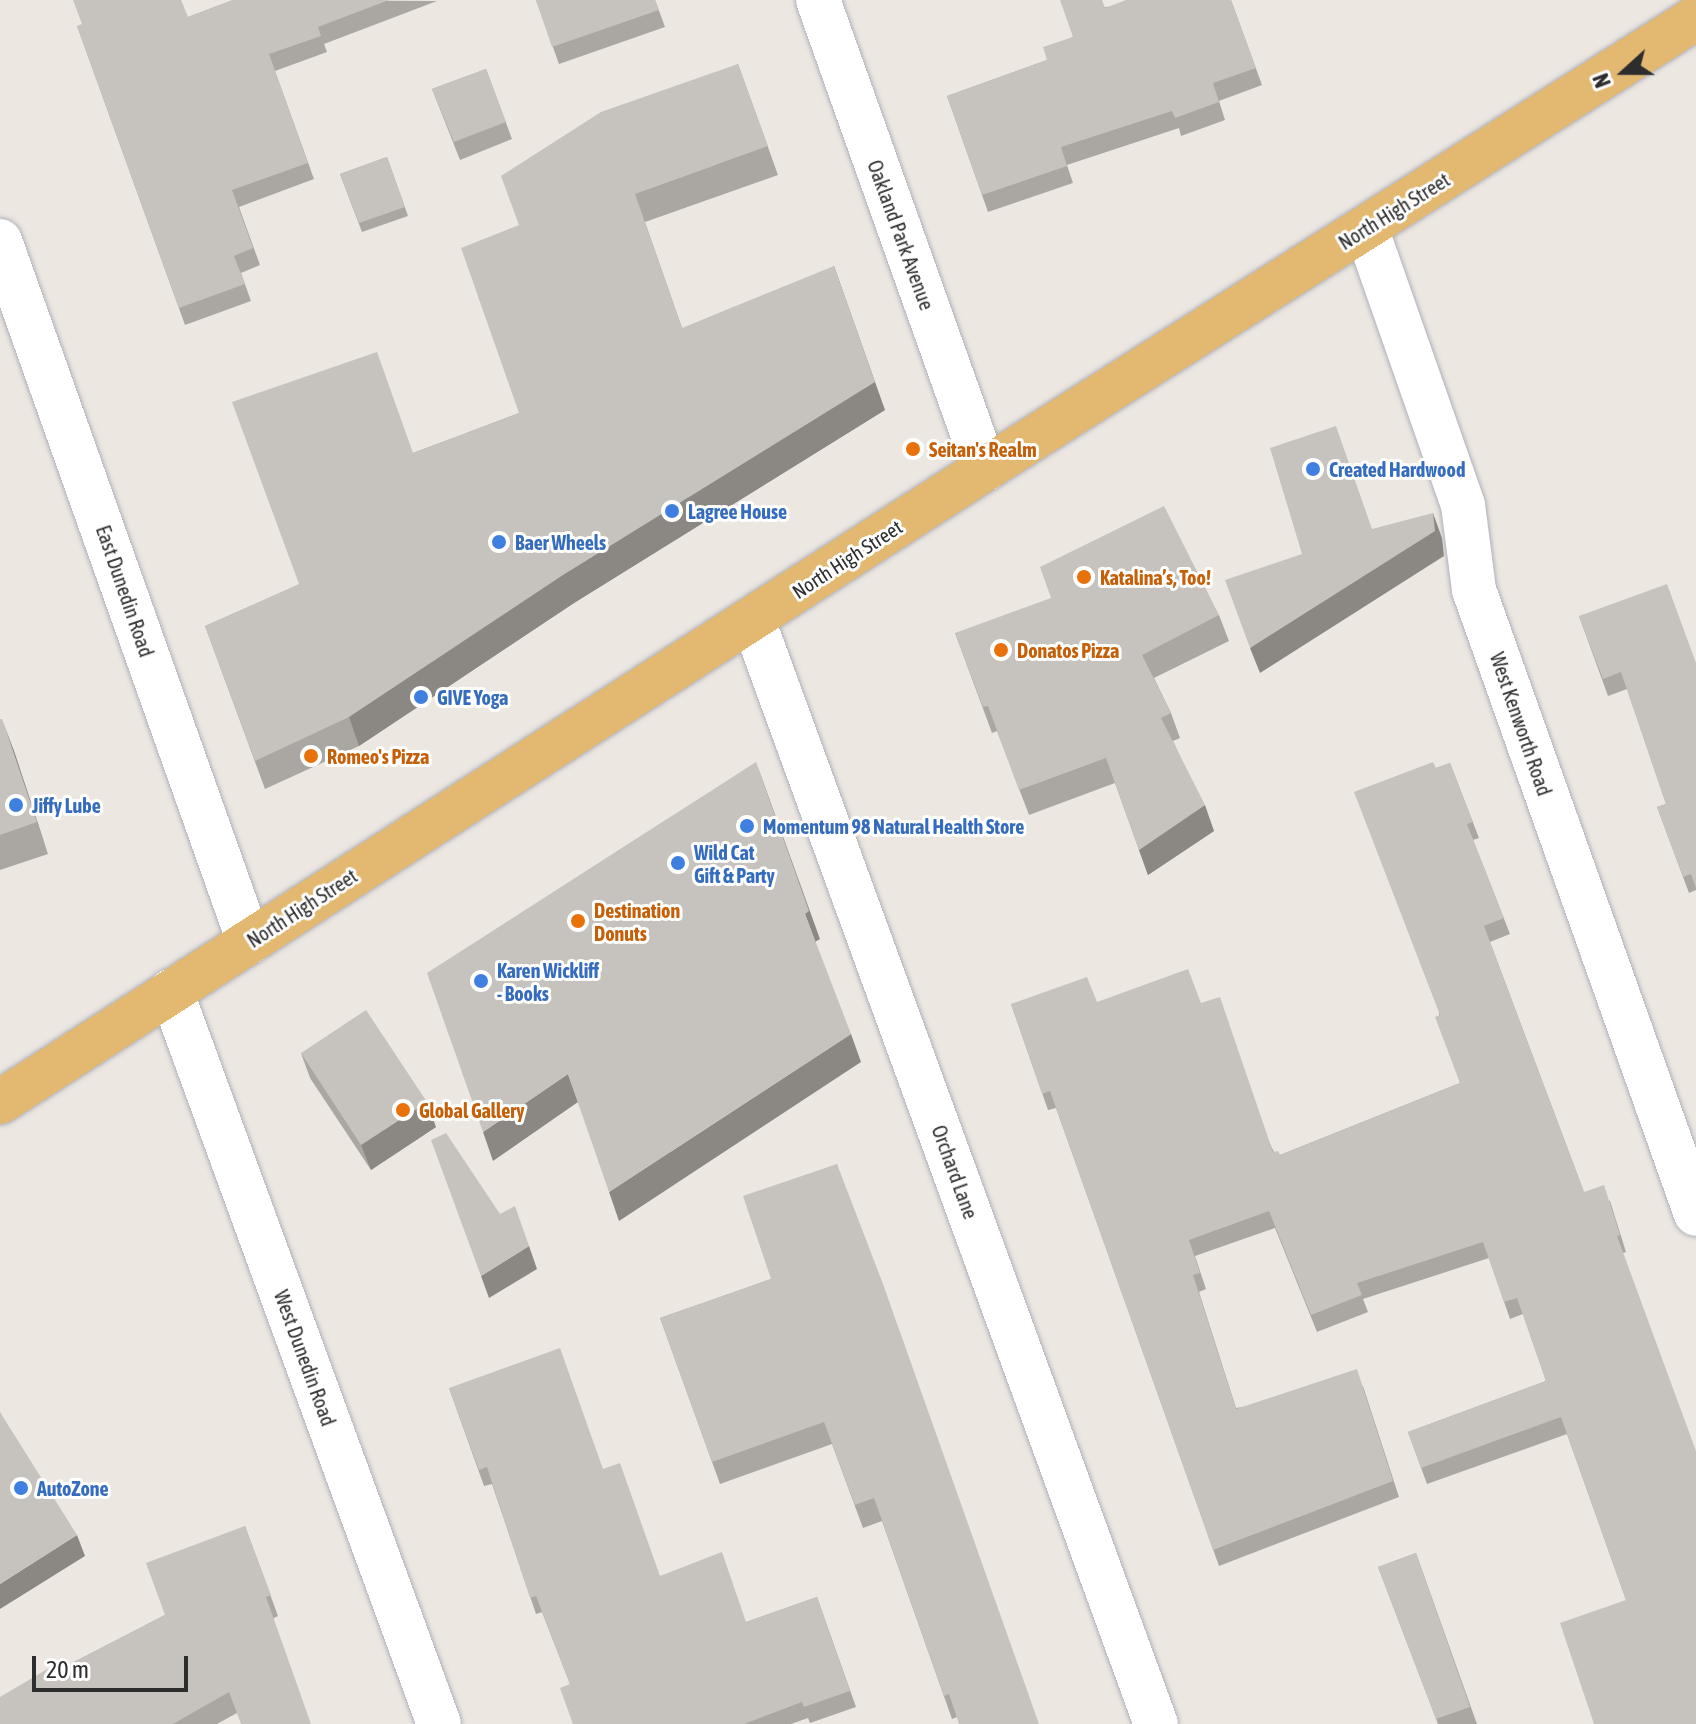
<!DOCTYPE html>
<html>
<head>
<meta charset="utf-8">
<style>
  body { margin:0 }
  #map { position:relative; width:1696px; height:1724px; overflow:hidden; background:#ede7e2; font-family:"Asap Condensed",sans-serif }
  div>[style] { position:absolute }
  .roads { filter:drop-shadow(0 0 2px #aeb1b8) drop-shadow(0 0 2px #aeb1b8) }
  .minor>* { height:44px; margin:-22px; padding:0 22px; transform-origin:22px; border-radius:22px; background:#fff }
  .major>* { height:44px; margin:-22px; padding:0 22px; transform-origin:22px; border-radius:22px; background:#e3b971 }
  .wall>* { inset:0; background:#aaa7a3 }
  .shaded-wall>* { inset:0; background:#8b8884 }
  .building>* { inset:0; background:#c6c2bd }
  .dots>* { width:22px; height:22px; translate:-50% -50%; box-sizing:border-box; border:4px solid #fff; border-radius:50% }
  span { translate:-50% -50%; white-space:nowrap; text-align:center; line-height:1.15; -webkit-text-stroke:6px #fff; paint-order:stroke }
  .street-label { font-size:20px; color:#2d2d2d }
  .food-label { font-size:20px; color:#c56008; font-weight:700 }
  .left { translate:0 -50%; text-align:left }
  .shop-label { font-size:20px; color:#366cbe; font-weight:700 }
  .north { position:absolute; left:1584px; top:32px; width:80px; height:80px; -webkit-text-stroke:6px #fff; paint-order:stroke; rotate:249deg; font-size:22px; font-weight:700; line-height:32px; text-align:center; color:#2d2d2d }
  .north::after { content:''; display:block; margin:auto; width:28px; height:36px; background:#2d2d2d; clip-path:polygon(50% 0,100% 100%,50% 72%,0 100%) }
  .scale { position:absolute; left:32px; top:1656px; width:156px; height:36px; box-sizing:border-box; border:4px solid #2d2d2d; border-top:0; padding-left:10px; font-size:24px; line-height:28px; white-space:nowrap; color:#2d2d2d; -webkit-text-stroke:6px #fff; paint-order:stroke }
</style>
</head>
<body>
<div id="map">
  <div class="roads">
    <div class="minor">
      <i style="left:818px;top:0;width:498px;rotate:70.4deg"></i>
      <i style="left:1366px;top:228px;width:293px;rotate:70.7deg"></i>
      <i style="left:1463px;top:505px;width:86px;rotate:82.6deg"></i>
      <i style="left:1474px;top:590px;width:662px;rotate:70.42deg"></i>
      <i style="left:0;top:241px;width:744px;rotate:70.44deg"></i>
      <i style="left:753px;top:620px;width:1175px;rotate:69.95deg"></i>
      <i style="left:171px;top:991px;width:780px;rotate:69.92deg"></i>
    </div>
    <div class="major">
      <i style="left:0;top:1102px;width:1171px;rotate:-32.73deg"></i>
      <i style="left:985px;top:469px;width:842px;rotate:-32.39deg"></i>
    </div>
  </div>
  <div class="wall">
    <i style="clip-path:polygon(233px 0,437px 1px,324px 44px,327px 52px,275px 71px,314px 179px,239px 207px,260px 265px,241px 273px,251px 301px,185px 325px,77px 26px,188px 17px)"></i>
    <i style="clip-path:polygon(536px 0,655px 0,665px 27px,559px 64px)"></i>
    <i style="clip-path:polygon(1231px 0,1262px 85px,1219px 101px,1225px 120px,1181px 136px,1179px 128px,1067px 165px,1073px 183px,988px 212px,947px 96px,1047px 60px,1105px 7px)"></i>
    <i style="clip-path:polygon(738px 64px,778px 175px,645px 222px,682px 328px,885px 410px,574px 603px,359px 746px,265px 789px,205px 626px,299px 585px,413px 453px,519px 413px,519px 225px)"></i>
    <i style="clip-path:polygon(486px 69px,512px 139px,460px 160px,432px 89px)"></i>
    <i style="clip-path:polygon(387px 157px,408px 216px,362px 232px,340px 174px)"></i>
    <i style="clip-path:polygon(1219px 615px,1229px 641px,1154px 678px,1171px 713px,1180px 738px,1173px 741px,1214px 831px,1148px 875px,1115px 783px,1029px 815px,997px 731px,992px 733px,955px 633px)"></i>
    <i style="clip-path:polygon(1579px 616px,1696px 663px,1696px 890px,1689px 893px,1657px 807px,1666px 804px,1627px 689px,1608px 696px)"></i>
    <i style="clip-path:polygon(0 719px,14px 751px,48px 854px,0 870px)"></i>
    <i style="clip-path:polygon(1450px 763px,1479px 838px,1473px 840px,1510px 934px,1490px 942px,1584px 1192px,1610px 1201px,1626px 1252px,1623px 1253px,1626px 1600px,1567px 1434px,1427px 1484px,1408px 1432px,1546px 1381px,1523px 1314px,1510px 1319px,1489px 1258px,1363px 1299px,1368px 1312px,1317px 1332px,1275px 1228px,1195px 1256px,1206px 1289px,1199px 1292px,1236px 1408px,1363px 1386px,1399px 1497px,1219px 1566px,1056px 1108px,1048px 1110px,1011px 1004px,1097px 1002px,1201px 1003px,1274px 1152px,1280px 1155px,1460px 1083px,1439px 1015px,1436px 768px)"></i>
    <i style="clip-path:polygon(301px 1053px,436px 1127px,371px 1170px,310px 1078px)"></i>
    <i style="clip-path:polygon(837px 1164px,957px 1717px,952px 1719px,882px 1521px,863px 1528px,832px 1444px,720px 1484px,660px 1318px,771px 1279px)"></i>
    <i style="clip-path:polygon(449px 1388px,660px 1576px,746px 1622px,817px 1597px,856px 1707px,810px 1723px,808px 1718px,791px 1724px,573px 1724px,570px 1684px,542px 1612px,536px 1614px,492px 1484px,484px 1486px)"></i>
    <i style="clip-path:polygon(245px 1526px,278px 1616px,274px 1618px,237px 1713px,217px 1724px,0 1724px,70px 1664px,165px 1615px)"></i>
    <i style="clip-path:polygon(1416px 1553px,1477px 1724px,1438px 1724px,1378px 1567px)"></i>
  </div>
  <div class="shaded-wall">
    <i style="clip-path:polygon(834px 266px,885px 410px,574px 603px,359px 746px,349px 717px)"></i>
    <i style="clip-path:polygon(1433px 513px,1442px 538px,1444px 556px,1260px 673px,1250px 648px)"></i>
    <i style="clip-path:polygon(2px 719px,14px 751px,48px 854px,37px 822px)"></i>
    <i style="clip-path:polygon(756px 762px,820px 939px,815px 942px,805px 914px)"></i>
    <i style="clip-path:polygon(1205px 805px,1214px 831px,1148px 875px,1139px 850px)"></i>
    <i style="clip-path:polygon(851px 1034px,861px 1062px,619px 1221px,609px 1192px)"></i>
    <i style="clip-path:polygon(568px 1074px,578px 1102px,493px 1161px,483px 1132px)"></i>
    <i style="clip-path:polygon(427px 1102px,436px 1127px,371px 1170px,361px 1145px)"></i>
    <i style="clip-path:polygon(529px 1246px,537px 1269px,489px 1298px,481px 1276px)"></i>
    <i style="clip-path:polygon(77px 1535px,85px 1556px,0 1609px,0 1584px)"></i>
  </div>
  <div class="building">
    <i style="clip-path:polygon(73px 0,181px 0,188px 17px,233px 0,389px 0,318px 27px,321px 36px,269px 54px,308px 163px,232px 190px,253px 248px,234px 256px,245px 284px,179px 308px,77px 26px,82px 24px)"></i>
    <i style="clip-path:polygon(536px 0,655px 0,659px 10px,552px 47px)"></i>
    <i style="clip-path:polygon(1060px 0,1102px 0,1105px 8px,1126px 0,1231px 0,1256px 68px,1213px 83px,1219px 102px,1175px 118px,1172px 111px,1061px 147px,1067px 166px,982px 195px,947px 96px,1047px 60px,1043px 47px,1073px 37px)"></i>
    <i style="clip-path:polygon(738px 64px,768px 146px,635px 194px,682px 328px,834px 266px,875px 382px,563px 575px,349px 717px,255px 761px,205px 626px,299px 584px,232px 402px,377px 352px,413px 453px,519px 413px,461px 248px,519px 225px,501px 176px,601px 112px)"></i>
    <i style="clip-path:polygon(486px 69px,506px 122px,454px 142px,432px 89px)"></i>
    <i style="clip-path:polygon(387px 157px,405px 207px,359px 223px,340px 174px)"></i>
    <i style="clip-path:polygon(1336px 426px,1372px 529px,1433px 513px,1435px 531px,1250px 648px,1225px 580px,1302px 554px,1270px 448px)"></i>
    <i style="clip-path:polygon(1164px 506px,1219px 615px,1142px 655px,1171px 713px,1161px 718px,1205px 805px,1139px 850px,1106px 758px,1019px 790px,988px 706px,983px 707px,955px 633px,1051px 598px,1040px 567px)"></i>
    <i style="clip-path:polygon(1667px 584px,1696px 663px,1696px 888px,1691px 874px,1683px 877px,1657px 807px,1666px 804px,1621px 672px,1603px 679px,1579px 616px)"></i>
    <i style="clip-path:polygon(0 719px,2px 719px,37px 822px,0 835px)"></i>
    <i style="clip-path:polygon(756px 762px,809px 911px,805px 914px,851px 1034px,609px 1192px,568px 1074px,483px 1132px,427px 973px)"></i>
    <i style="clip-path:polygon(1433px 762px,1436px 768px,1450px 763px,1473px 822px,1467px 824px,1504px 918px,1484px 926px,1584px 1192px,1604px 1185px,1620px 1235px,1617px 1236px,1696px 1451px,1696px 1724px,1594px 1724px,1560px 1623px,1626px 1600px,1561px 1417px,1421px 1468px,1408px 1432px,1546px 1381px,1517px 1298px,1504px 1302px,1483px 1242px,1357px 1283px,1362px 1295px,1311px 1315px,1269px 1211px,1189px 1240px,1200px 1273px,1193px 1275px,1236px 1409px,1357px 1369px,1393px 1481px,1213px 1550px,1050px 1091px,1042px 1094px,1011px 1004px,1087px 977px,1097px 1002px,1188px 969px,1201px 1003px,1220px 997px,1273px 1152px,1278px 1151px,1280px 1155px,1460px 1083px,1435px 1017px,1440px 1015px,1354px 792px)"></i>
    <i style="clip-path:polygon(366px 1010px,427px 1102px,361px 1145px,301px 1053px)"></i>
    <i style="clip-path:polygon(446px 1133px,500px 1214px,515px 1206px,529px 1246px,481px 1276px,431px 1140px)"></i>
    <i style="clip-path:polygon(837px 1164px,883px 1284px,1039px 1724px,959px 1724px,949px 1694px,944px 1696px,874px 1498px,855px 1505px,824px 1422px,712px 1462px,660px 1318px,771px 1279px,743px 1196px)"></i>
    <i style="clip-path:polygon(560px 1348px,603px 1469px,620px 1463px,660px 1576px,722px 1552px,746px 1622px,817px 1597px,850px 1691px,804px 1707px,802px 1702px,744px 1724px,573px 1724px,560px 1688px,570px 1684px,536px 1596px,530px 1598px,487px 1467px,479px 1470px,449px 1388px)"></i>
    <i style="clip-path:polygon(0 1412px,77px 1535px,0 1584px)"></i>
    <i style="clip-path:polygon(245px 1526px,271px 1595px,266px 1597px,311px 1724px,241px 1724px,229px 1692px,173px 1724px,0 1724px,0 1697px,66px 1658px,70px 1664px,165px 1615px,146px 1563px)"></i>
    <i style="clip-path:polygon(1416px 1553px,1470px 1707px,1436px 1719px,1378px 1567px)"></i>
  </div>
  <div class="dots">
    <i style="left:913px;top:449px;background:#e8710a"></i>
    <i style="left:1313px;top:469px;background:#3f7fe0"></i>
    <i style="left:672px;top:511px;background:#3f7fe0"></i>
    <i style="left:499px;top:542px;background:#3f7fe0"></i>
    <i style="left:1084px;top:577px;background:#e8710a"></i>
    <i style="left:1001px;top:650px;background:#e8710a"></i>
    <i style="left:421px;top:697px;background:#3f7fe0"></i>
    <i style="left:311px;top:756px;background:#e8710a"></i>
    <i style="left:16px;top:805px;background:#3f7fe0"></i>
    <i style="left:747px;top:826px;background:#3f7fe0"></i>
    <i style="left:678px;top:863px;background:#3f7fe0"></i>
    <i style="left:578px;top:921px;background:#e8710a"></i>
    <i style="left:481px;top:981px;background:#3f7fe0"></i>
    <i style="left:403px;top:1110px;background:#e8710a"></i>
    <i style="left:21px;top:1488px;background:#3f7fe0"></i>
  </div>
  <div class="street-label">
    <span style="left:1394px;top:211px;rotate:-32deg">North High Street</span>
    <span style="left:901px;top:235px;rotate:70deg">Oakland Park Avenue</span>
    <span style="left:847px;top:559px;rotate:-33deg">North High Street</span>
    <span style="left:125px;top:591px;rotate:71deg">East Dunedin Road</span>
    <span style="left:1521px;top:724px;rotate:71deg">West Kenworth Road</span>
    <span style="left:302px;top:908px;rotate:-33deg">North High Street</span>
    <span style="left:955px;top:1172px;rotate:70deg">Orchard Lane</span>
    <span style="left:305px;top:1358px;rotate:70deg">West Dunedin Road</span>
  </div>
  <div class="food-label">
    <span class="left" style="left:929px;top:449px">Seitan's Realm</span>
    <span class="left" style="left:1100px;top:577px">Katalina’s, Too!</span>
    <span class="left" style="left:1017px;top:650px">Donatos Pizza</span>
    <span class="left" style="left:327px;top:756px">Romeo's Pizza</span>
    <span class="left" style="left:594px;top:922px">Destination<br>Donuts</span>
    <span class="left" style="left:419px;top:1110px">Global Gallery</span>
  </div>
  <div class="shop-label">
    <span class="left" style="left:1329px;top:469px">Created Hardwood</span>
    <span class="left" style="left:688px;top:511px">Lagree House</span>
    <span class="left" style="left:515px;top:542px">Baer Wheels</span>
    <span class="left" style="left:437px;top:697px">GIVE Yoga</span>
    <span class="left" style="left:32px;top:805px">Jiffy Lube</span>
    <span class="left" style="left:763px;top:826px">Momentum 98 Natural Health Store</span>
    <span class="left" style="left:694px;top:864px">Wild Cat<br>Gift &amp; Party</span>
    <span class="left" style="left:497px;top:982px">Karen Wickliff<br>- Books</span>
    <span class="left" style="left:37px;top:1488px">AutoZone</span>
  </div>
  <div class="north">N</div>
  <div class="scale">20 m</div>
</div>
</body>
</html>
